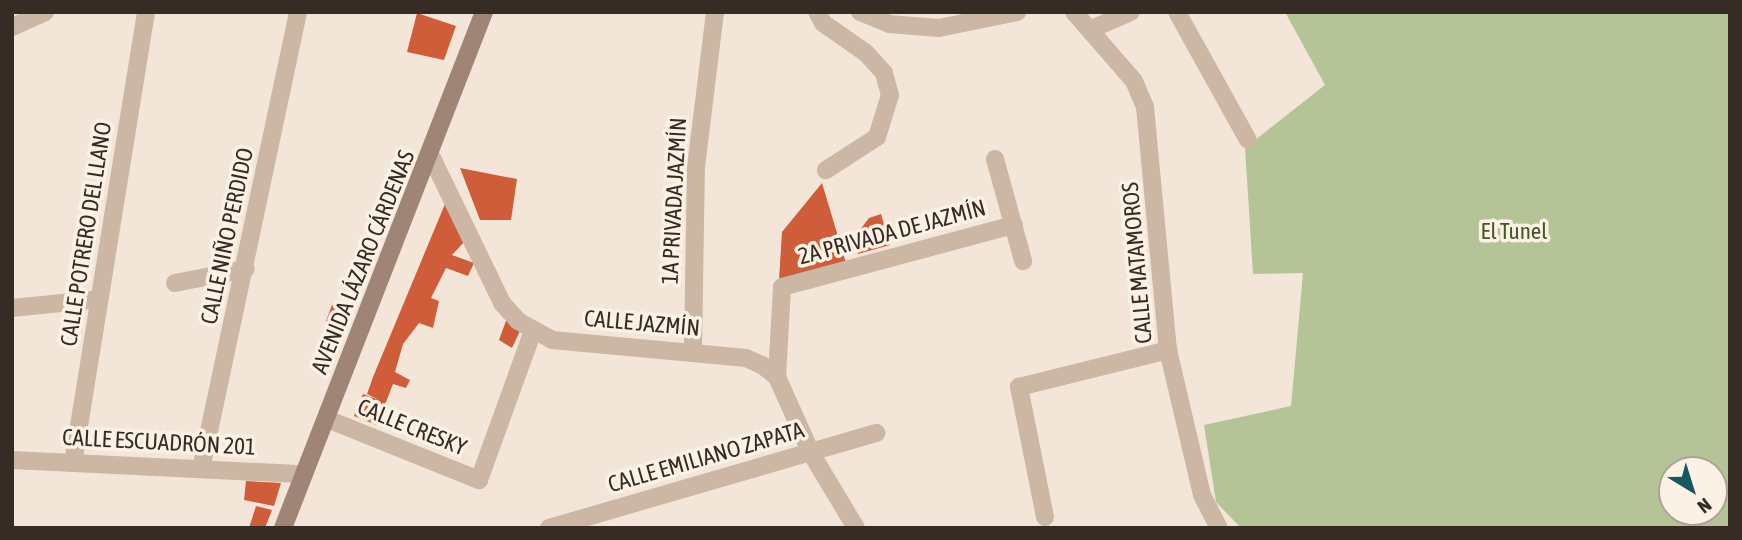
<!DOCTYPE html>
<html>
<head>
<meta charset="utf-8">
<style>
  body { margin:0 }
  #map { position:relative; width:1742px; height:540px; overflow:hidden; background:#f3e6d9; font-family:"Asap Condensed",sans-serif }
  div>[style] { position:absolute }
  .green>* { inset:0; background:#b5c497 }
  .building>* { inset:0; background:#d05d3a }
  .street>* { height:18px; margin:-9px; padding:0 9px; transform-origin:9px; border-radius:9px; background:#ccb6a4 }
  .secondary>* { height:18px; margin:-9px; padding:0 9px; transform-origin:9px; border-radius:9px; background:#a08475 }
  span { translate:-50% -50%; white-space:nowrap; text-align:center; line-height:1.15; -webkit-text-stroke:7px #fbf1e5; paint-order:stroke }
  .street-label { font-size:23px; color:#372b26 }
  .park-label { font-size:23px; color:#465728 }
  .frame { position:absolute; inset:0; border:14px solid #372b26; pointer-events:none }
  .north { position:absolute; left:1658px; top:456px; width:70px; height:70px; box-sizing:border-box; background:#fbf1e5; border:2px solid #ada299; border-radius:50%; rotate:142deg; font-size:19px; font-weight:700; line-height:28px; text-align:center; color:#372b26 }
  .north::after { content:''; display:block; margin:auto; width:24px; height:32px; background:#18585c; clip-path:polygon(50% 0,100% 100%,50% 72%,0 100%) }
</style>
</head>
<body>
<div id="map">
  <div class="green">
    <i style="clip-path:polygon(evenodd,1285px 12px,1730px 12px,1730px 528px,1241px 528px,1216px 502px,1204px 425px,1291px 406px,1303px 273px,1253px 274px,1245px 148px,1325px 85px,1285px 12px,1672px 470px,1714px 470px,1714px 512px,1672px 512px,1672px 470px)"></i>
  </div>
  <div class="building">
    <i style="clip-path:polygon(417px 13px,456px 26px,444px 60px,407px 52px)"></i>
    <i style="clip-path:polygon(460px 168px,517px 179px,511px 220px,480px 220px)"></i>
    <i style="clip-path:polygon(822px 183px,846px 263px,779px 280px,782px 232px)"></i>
    <i style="clip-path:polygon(445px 204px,465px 241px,452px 255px,474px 263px,468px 276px,446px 268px,431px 298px,439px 301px,433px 328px,419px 323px,403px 344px,395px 372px,410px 380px,406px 388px,393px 384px,377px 425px,354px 416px,363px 394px,379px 400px,367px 394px,373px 377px)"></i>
    <i style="clip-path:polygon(881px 214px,890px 245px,858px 254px,853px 239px,869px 218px)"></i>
    <i style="clip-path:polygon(332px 305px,351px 313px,335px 350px,326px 348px,336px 325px,326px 321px)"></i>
    <i style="clip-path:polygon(507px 318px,520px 331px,512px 348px,499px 340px)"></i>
    <i style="clip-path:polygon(246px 481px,281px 483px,274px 506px,244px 500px)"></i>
    <i style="clip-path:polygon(256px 506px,272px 510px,265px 528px,249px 528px)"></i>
  </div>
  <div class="street">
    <i style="left:817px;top:12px;width:13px;rotate:61deg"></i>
    <i style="left:823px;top:23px;width:52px;rotate:34.9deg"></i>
    <i style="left:866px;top:53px;width:27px;rotate:48deg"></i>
    <i style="left:884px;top:73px;width:23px;rotate:75deg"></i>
    <i style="left:890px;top:95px;width:44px;rotate:107.2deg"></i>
    <i style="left:877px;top:137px;width:61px;rotate:147.1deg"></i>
    <i style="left:860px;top:12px;width:31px;rotate:22deg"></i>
    <i style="left:889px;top:24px;width:50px;rotate:4.6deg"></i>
    <i style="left:939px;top:28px;width:80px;rotate:-11.6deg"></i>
    <i style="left:1074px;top:12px;width:91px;rotate:49deg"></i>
    <i style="left:1134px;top:81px;width:28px;rotate:67deg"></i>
    <i style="left:1145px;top:107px;width:244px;rotate:84.6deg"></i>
    <i style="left:1168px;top:350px;width:149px;rotate:76.8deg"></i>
    <i style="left:1202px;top:495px;width:37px;rotate:63deg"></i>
    <i style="left:1177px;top:12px;width:146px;rotate:61deg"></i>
    <i style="left:12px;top:27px;width:36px;rotate:-24deg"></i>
    <i style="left:1094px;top:28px;width:40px;rotate:-23.4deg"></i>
    <i style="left:432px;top:158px;width:161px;rotate:64.2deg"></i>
    <i style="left:502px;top:303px;width:24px;rotate:48deg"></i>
    <i style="left:518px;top:321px;width:39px;rotate:29deg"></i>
    <i style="left:552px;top:340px;width:195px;rotate:5.3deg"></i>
    <i style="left:746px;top:358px;width:17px;rotate:24deg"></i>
    <i style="left:762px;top:365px;width:19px;rotate:39deg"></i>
    <i style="left:777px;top:377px;width:83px;rotate:65.9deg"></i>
    <i style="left:811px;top:453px;width:87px;rotate:59deg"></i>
    <i style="left:995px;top:159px;width:106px;rotate:74.6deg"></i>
    <i style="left:175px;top:283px;width:72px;rotate:-11.2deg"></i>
    <i style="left:12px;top:308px;width:88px;rotate:-5.8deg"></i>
    <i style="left:693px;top:352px;width:185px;rotate:-89.1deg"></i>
    <i style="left:696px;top:167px;width:156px;rotate:-83deg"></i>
    <i style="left:777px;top:377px;width:90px;rotate:-86.8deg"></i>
    <i style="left:782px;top:287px;width:240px;rotate:-15deg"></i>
    <i style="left:327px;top:419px;width:164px;rotate:21.9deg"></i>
    <i style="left:479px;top:480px;width:158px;rotate:-70.1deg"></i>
    <i style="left:12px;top:460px;width:291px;rotate:2.8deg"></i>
    <i style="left:73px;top:463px;width:457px;rotate:-80.8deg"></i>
    <i style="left:201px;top:469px;width:467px;rotate:-78deg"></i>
    <i style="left:1045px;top:517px;width:133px;rotate:-101.3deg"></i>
    <i style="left:1019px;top:387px;width:154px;rotate:-13.9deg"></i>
    <i style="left:549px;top:528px;width:341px;rotate:-16.2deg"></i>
  </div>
  <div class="secondary">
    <i style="left:283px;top:528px;width:554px;rotate:-68.72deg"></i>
  </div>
  <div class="street-label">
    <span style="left:674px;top:201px;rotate:-87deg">1A PRIVADA JAZMÍN</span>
    <span style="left:892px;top:232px;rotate:-15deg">2A PRIVADA DE JAZMÍN</span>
    <span style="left:86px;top:234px;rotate:-81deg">CALLE POTRERO DEL LLANO</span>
    <span style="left:227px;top:236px;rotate:-78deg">CALLE NIÑO PERDIDO</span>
    <span style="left:363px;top:262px;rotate:-68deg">AVENIDA LÁZARO CÁRDENAS</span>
    <span style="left:1137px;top:263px;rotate:-95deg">CALLE MATAMOROS</span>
    <span style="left:642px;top:323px;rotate:5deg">CALLE JAZMÍN</span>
    <span style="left:412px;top:427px;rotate:22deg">CALLE CRESKY</span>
    <span style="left:159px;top:442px;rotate:3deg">CALLE ESCUADRÓN 201</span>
    <span style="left:706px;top:457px;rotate:-16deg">CALLE EMILIANO ZAPATA</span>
  </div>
  <div class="park-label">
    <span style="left:1514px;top:231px">El Tunel</span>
  </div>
  <div class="frame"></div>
  <div class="north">N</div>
</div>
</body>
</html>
